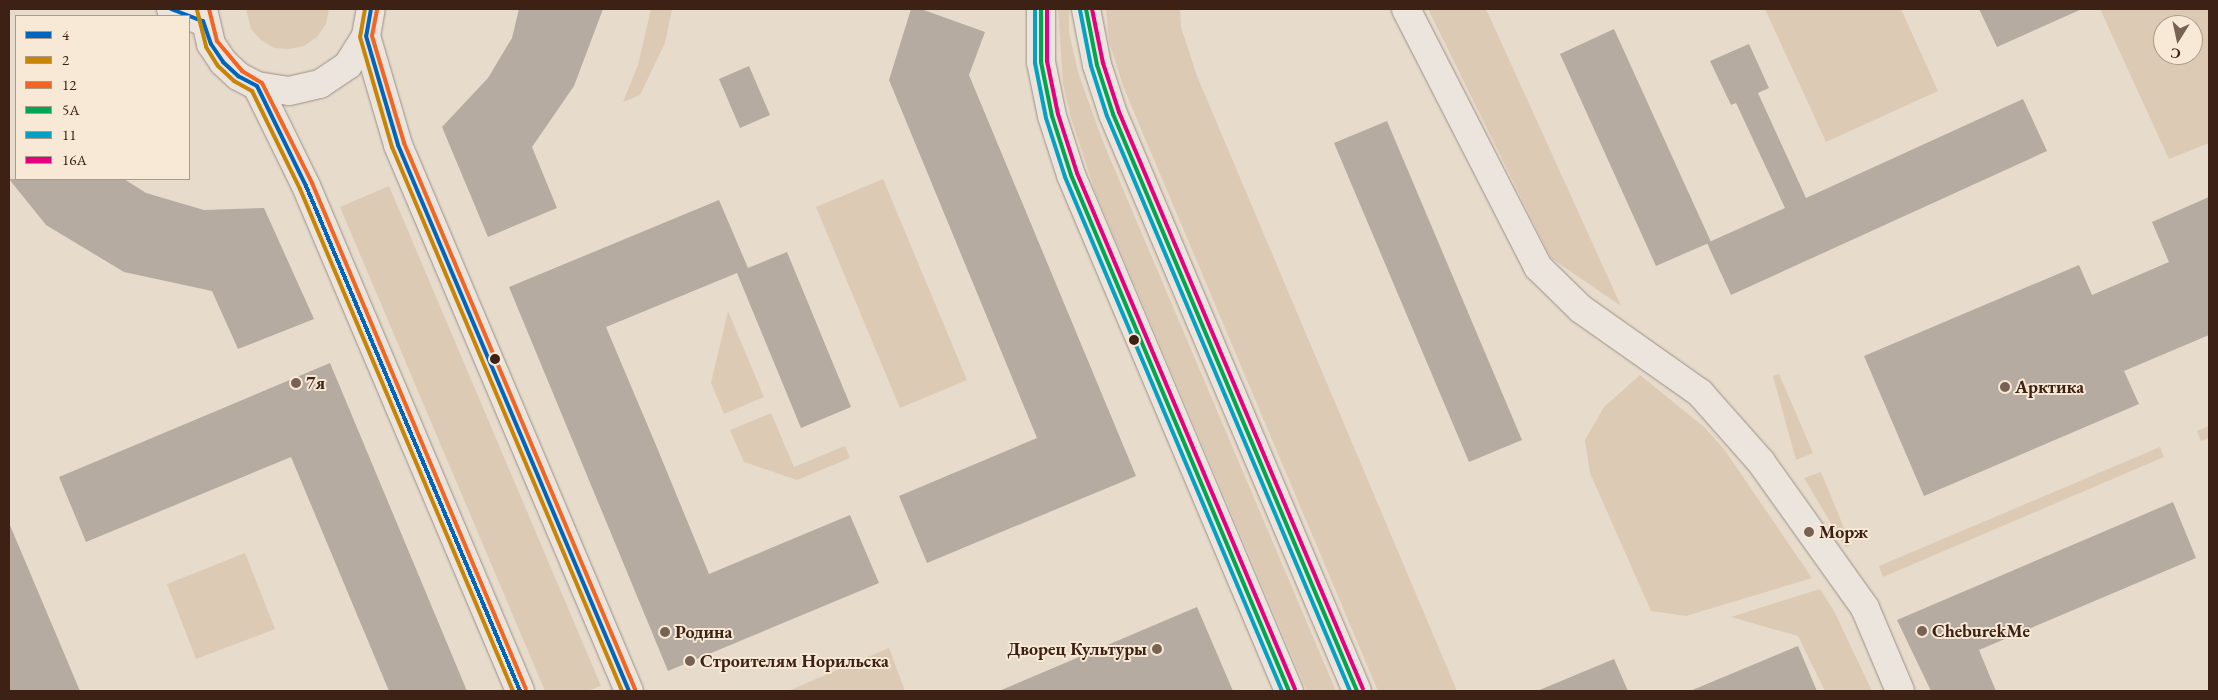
<!DOCTYPE html>
<html>
<head>
<meta charset="utf-8">
<style>
  body { margin:0 }
  #map { position:relative; width:2218px; height:700px; overflow:hidden; background:#e7dbcb; font-family:"EB Garamond",serif }
  div>[style] { position:absolute }
  .green>* { inset:0; background:#ddcab4 }
  .building>* { inset:0; background:#b5aba0 }
  .roads { filter:drop-shadow(0 0 1px #9b9086) drop-shadow(0 0 1px #9b9086) }
  .street>* { height:28px; margin:-14px; padding:0 14px; transform-origin:14px; border-radius:14px; background:#ebe5dd }
  .secondary>* { height:28px; margin:-14px; padding:0 14px; transform-origin:14px; border-radius:14px; background:#ebe5dd }
  .bus-1>* { height:4px; margin:-2px; padding:0 2px; transform-origin:2px; border-radius:2px; background:#0065bd }
  .bus-2>* { height:4px; margin:-2px; padding:0 2px; transform-origin:2px; border-radius:2px; background:#c88505 }
  .bus-3>* { height:4px; margin:-2px; padding:0 2px; transform-origin:2px; border-radius:2px; background:#f26522 }
  .bus-4>* { height:4px; margin:-2px; padding:0 2px; transform-origin:2px; border-radius:2px; background:#00a651 }
  .bus-5>* { height:4px; margin:-2px; padding:0 2px; transform-origin:2px; border-radius:2px; background:#03a2c5 }
  .bus-6>* { height:4px; margin:-2px; padding:0 2px; transform-origin:2px; border-radius:2px; background:#e5007d }
  .dots>* { width:14px; height:14px; translate:-50% -50%; box-sizing:border-box; border:2px solid #f7e9d5; border-radius:50% }
  span { translate:-50% -50%; white-space:nowrap; text-align:center; line-height:1.15; -webkit-text-stroke:4px #f7e9d5; paint-order:stroke }
  .poi-label { font-size:18px; color:#3c2114; font-weight:700 }
  .left { translate:0 -50%; text-align:left }
  .right { translate:-100% -50%; text-align:right }
  .frame { position:absolute; inset:0; border:10px solid #3c2114; pointer-events:none }
  .legend { position:absolute; left:15px; top:15px; width:175px; height:165px; box-sizing:border-box; background:#f7e9d5; border:1px solid #ac9988; margin:0; padding:6px 9px; list-style:none; font-size:15px; color:#3c2114 }
  .legend li { display:flex; align-items:center; gap:10px; height:25px }
  .legend b { width:25px; border:1px solid #ac9988 }
  .north { position:absolute; left:2153px; top:15px; width:50px; height:50px; box-sizing:border-box; background:#f7e9d5; border:1px solid #ac9988; border-radius:50%; rotate:190deg; font-size:14px; font-weight:700; line-height:20px; text-align:center; color:#3c2114 }
  .north::after { content:''; display:block; margin:auto; width:18px; height:22px; background:#786254; clip-path:polygon(50% 0,100% 100%,50% 72%,0 100%) }
</style>
</head>
<body>
<div id="map">
  <div class="green">
    <i style="clip-path:polygon(246px 9px,329px 9px,326px 24px,317px 37px,304px 46px,290px 49px,274px 48px,261px 40px,251px 29px)"></i>
    <i style="clip-path:polygon(651px 9px,672px 9px,665px 43px,640px 95px,623px 102px,638px 65px)"></i>
    <i style="clip-path:polygon(1058px 9px,1069px 9px,1069px 32px,1078px 72px,1103px 142px,1336px 691px,1307px 691px,1095px 191px,1071px 118px,1063px 84px)"></i>
    <i style="clip-path:polygon(1106px 9px,1180px 9px,1181px 27px,1197px 76px,1457px 691px,1378px 691px,1123px 86px,1109px 41px)"></i>
    <i style="clip-path:polygon(1428px 9px,1486px 9px,1621px 306px,1551px 258px)"></i>
    <i style="clip-path:polygon(1765px 9px,1901px 9px,1938px 91px,1826px 142px)"></i>
    <i style="clip-path:polygon(evenodd,2100px 9px,2209px 9px,2209px 143px,2169px 159px,2100px 9px,2163px 25px,2193px 25px,2193px 55px,2163px 55px,2163px 25px)"></i>
    <i style="clip-path:polygon(883px 179px,967px 380px,900px 408px,816px 207px)"></i>
    <i style="clip-path:polygon(389px 186px,601px 686px,587px 691px,545px 691px,340px 207px)"></i>
    <i style="clip-path:polygon(728px 311px,764px 397px,724px 414px,711px 383px)"></i>
    <i style="clip-path:polygon(1779px 374px,1813px 453px,1796px 460px,1773px 376px)"></i>
    <i style="clip-path:polygon(1640px 375px,1704px 427px,1724px 449px,1812px 578px,1686px 616px,1651px 611px,1590px 473px,1585px 440px,1604px 407px)"></i>
    <i style="clip-path:polygon(771px 413px,794px 467px,845px 446px,850px 458px,797px 480px,744px 462px,730px 430px)"></i>
    <i style="clip-path:polygon(2209px 426px,2209px 438px,2201px 441px,2197px 431px)"></i>
    <i style="clip-path:polygon(2160px 447px,2164px 457px,1883px 577px,1879px 566px)"></i>
    <i style="clip-path:polygon(1821px 472px,1851px 545px,1845px 547px,1804px 478px)"></i>
    <i style="clip-path:polygon(245px 553px,275px 629px,196px 659px,167px 584px)"></i>
    <i style="clip-path:polygon(1820px 589px,1834px 611px,1872px 691px,1825px 691px,1798px 636px,1731px 617px)"></i>
    <i style="clip-path:polygon(889px 648px,905px 691px,788px 691px)"></i>
  </div>
  <div class="building">
    <i style="clip-path:polygon(519px 9px,603px 9px,574px 86px,532px 147px,557px 208px,488px 237px,442px 127px,488px 78px,512px 38px)"></i>
    <i style="clip-path:polygon(911px 9px,921px 9px,985px 32px,969px 75px,1136px 476px,927px 563px,899px 496px,1037px 438px,889px 80px)"></i>
    <i style="clip-path:polygon(1979px 9px,2082px 9px,1997px 47px)"></i>
    <i style="clip-path:polygon(1614px 29px,1711px 242px,1656px 266px,1560px 54px)"></i>
    <i style="clip-path:polygon(1749px 44px,1769px 88px,1758px 93px,1806px 198px,2023px 99px,2047px 151px,1731px 295px,1707px 243px,1785px 208px,1736px 103px,1731px 105px,1710px 61px)"></i>
    <i style="clip-path:polygon(749px 66px,770px 115px,740px 128px,719px 79px)"></i>
    <i style="clip-path:polygon(1387px 121px,1522px 440px,1469px 462px,1334px 143px)"></i>
    <i style="clip-path:polygon(9px 179px,124px 179px,146px 193px,204px 210px,264px 208px,314px 319px,238px 349px,212px 291px,124px 272px,46px 225px)"></i>
    <i style="clip-path:polygon(2209px 197px,2209px 335px,2124px 371px,2139px 404px,1924px 496px,1864px 356px,2079px 265px,2092px 295px,2169px 262px,2152px 222px)"></i>
    <i style="clip-path:polygon(719px 200px,748px 268px,787px 252px,851px 407px,801px 428px,737px 273px,606px 327px,658px 450px,709px 574px,850px 515px,879px 583px,668px 671px,509px 287px)"></i>
    <i style="clip-path:polygon(330px 363px,467px 691px,389px 691px,291px 457px,86px 542px,59px 477px)"></i>
    <i style="clip-path:polygon(2173px 502px,2196px 558px,1979px 650px,1996px 691px,1931px 691px,1897px 620px)"></i>
    <i style="clip-path:polygon(9px 523px,80px 691px,9px 691px)"></i>
    <i style="clip-path:polygon(1197px 607px,1233px 691px,999px 691px)"></i>
    <i style="clip-path:polygon(1798px 646px,1817px 691px,1690px 691px)"></i>
    <i style="clip-path:polygon(1614px 659px,1628px 691px,1537px 691px)"></i>
  </div>
  <div class="roads">
    <div class="street">
      <i style="left:1406px;top:9px;width:290px;rotate:62.9deg"></i>
      <i style="left:1538px;top:267px;width:60px;rotate:44.3deg"></i>
      <i style="left:1581px;top:309px;width:146px;rotate:35.2deg"></i>
      <i style="left:1700px;top:393px;width:92px;rotate:48.5deg"></i>
      <i style="left:1761px;top:462px;width:179px;rotate:54.5deg"></i>
      <i style="left:1865px;top:608px;width:90px;rotate:67.1deg"></i>
    </div>
    <div class="secondary">
      <i style="left:171px;top:9px;width:34px;rotate:21deg"></i>
      <i style="left:203px;top:9px;width:36px;rotate:77deg"></i>
      <i style="left:211px;top:44px;width:22px;rotate:56deg"></i>
      <i style="left:223px;top:62px;width:21px;rotate:43deg"></i>
      <i style="left:238px;top:76px;width:21px;rotate:28deg"></i>
      <i style="left:257px;top:86px;width:32px;rotate:9deg"></i>
      <i style="left:289px;top:91px;width:32px;rotate:-13deg"></i>
      <i style="left:320px;top:84px;width:34px;rotate:-34deg"></i>
      <i style="left:348px;top:65px;width:34px;rotate:-58deg"></i>
      <i style="left:366px;top:36px;width:27px;rotate:-80deg"></i>
      <i style="left:1041px;top:9px;width:53px;rotate:90deg"></i>
      <i style="left:1041px;top:62px;width:55px;rotate:78.5deg"></i>
      <i style="left:1052px;top:116px;width:62px;rotate:72.1deg"></i>
      <i style="left:1071px;top:175px;width:560px;rotate:67.1deg"></i>
      <i style="left:1086px;top:9px;width:57px;rotate:78.9deg"></i>
      <i style="left:1097px;top:65px;width:52px;rotate:71.9deg"></i>
      <i style="left:1113px;top:114px;width:626px;rotate:67.08deg"></i>
      <i style="left:366px;top:36px;width:114px;rotate:73.6deg"></i>
      <i style="left:398px;top:145px;width:593px;rotate:67.07deg"></i>
      <i style="left:257px;top:86px;width:111px;rotate:63.9deg"></i>
      <i style="left:306px;top:186px;width:548px;rotate:67.03deg"></i>
    </div>
  </div>
  <div class="bus-1">
    <i style="left:171px;top:9px;width:34px;rotate:21deg"></i>
    <i style="left:203px;top:21px;width:24px;rotate:71deg"></i>
    <i style="left:211px;top:44px;width:22px;rotate:56deg"></i>
    <i style="left:223px;top:62px;width:21px;rotate:43deg"></i>
    <i style="left:238px;top:76px;width:21px;rotate:28deg"></i>
    <i style="left:257px;top:86px;width:111px;rotate:63.9deg"></i>
    <i style="left:306px;top:186px;width:548px;rotate:67.03deg"></i>
    <i style="left:371px;top:9px;width:27px;rotate:100deg"></i>
    <i style="left:366px;top:36px;width:114px;rotate:73.6deg"></i>
    <i style="left:398px;top:145px;width:593px;rotate:67.07deg"></i>
  </div>
  <div class="bus-2">
    <i style="left:365px;top:9px;width:28px;rotate:100deg"></i>
    <i style="left:360px;top:37px;width:115px;rotate:73.8deg"></i>
    <i style="left:392px;top:147px;width:591px;rotate:67.08deg"></i>
    <i style="left:197px;top:10px;width:38px;rotate:76deg"></i>
    <i style="left:206px;top:47px;width:22px;rotate:58deg"></i>
    <i style="left:218px;top:66px;width:22px;rotate:43deg"></i>
    <i style="left:234px;top:81px;width:21px;rotate:29deg"></i>
    <i style="left:252px;top:91px;width:109px;rotate:63.9deg"></i>
    <i style="left:300px;top:189px;width:545px;rotate:67.01deg"></i>
  </div>
  <div class="bus-3">
    <i style="left:209px;top:9px;width:33px;rotate:76deg"></i>
    <i style="left:217px;top:41px;width:39px;rotate:50deg"></i>
    <i style="left:242px;top:71px;width:23px;rotate:31deg"></i>
    <i style="left:262px;top:83px;width:112px;rotate:63.4deg"></i>
    <i style="left:312px;top:183px;width:549px;rotate:67.08deg"></i>
    <i style="left:377px;top:10px;width:26px;rotate:101deg"></i>
    <i style="left:372px;top:36px;width:112px;rotate:73.3deg"></i>
    <i style="left:404px;top:143px;width:593px;rotate:67.07deg"></i>
  </div>
  <div class="bus-4">
    <i style="left:1041px;top:9px;width:53px;rotate:90deg"></i>
    <i style="left:1041px;top:62px;width:55px;rotate:78.5deg"></i>
    <i style="left:1052px;top:116px;width:62px;rotate:72.1deg"></i>
    <i style="left:1071px;top:175px;width:560px;rotate:67.1deg"></i>
    <i style="left:1086px;top:9px;width:57px;rotate:78.9deg"></i>
    <i style="left:1097px;top:65px;width:52px;rotate:71.9deg"></i>
    <i style="left:1113px;top:114px;width:626px;rotate:67.08deg"></i>
  </div>
  <div class="bus-5">
    <i style="left:1035px;top:9px;width:54px;rotate:90deg"></i>
    <i style="left:1035px;top:63px;width:56px;rotate:78.7deg"></i>
    <i style="left:1046px;top:118px;width:62px;rotate:72.1deg"></i>
    <i style="left:1065px;top:177px;width:558px;rotate:67.11deg"></i>
    <i style="left:1080px;top:10px;width:57px;rotate:78.9deg"></i>
    <i style="left:1091px;top:66px;width:52px;rotate:72.3deg"></i>
    <i style="left:1107px;top:116px;width:624px;rotate:67.09deg"></i>
  </div>
  <div class="bus-6">
    <i style="left:1047px;top:9px;width:52px;rotate:90deg"></i>
    <i style="left:1047px;top:61px;width:54px;rotate:78.3deg"></i>
    <i style="left:1058px;top:114px;width:62px;rotate:72.1deg"></i>
    <i style="left:1077px;top:173px;width:560px;rotate:67.1deg"></i>
    <i style="left:1092px;top:9px;width:55px;rotate:78.5deg"></i>
    <i style="left:1103px;top:63px;width:52px;rotate:71.9deg"></i>
    <i style="left:1119px;top:112px;width:626px;rotate:67.08deg"></i>
  </div>
  <div class="dots">
    <i style="left:1134px;top:340px;background:#3c2114"></i>
    <i style="left:495px;top:359px;background:#3c2114"></i>
    <i style="left:296px;top:383px;background:#786254"></i>
    <i style="left:2005px;top:387px;background:#786254"></i>
    <i style="left:1809px;top:532px;background:#786254"></i>
    <i style="left:1922px;top:631px;background:#786254"></i>
    <i style="left:665px;top:632px;background:#786254"></i>
    <i style="left:1157px;top:649px;background:#786254"></i>
    <i style="left:690px;top:661px;background:#786254"></i>
  </div>
  <div class="poi-label">
    <span class="left" style="left:306px;top:383px">7я</span>
    <span class="left" style="left:2015px;top:387px">Арктика</span>
    <span class="left" style="left:1819px;top:532px">Морж</span>
    <span class="left" style="left:1932px;top:631px">CheburekMe</span>
    <span class="left" style="left:675px;top:632px">Родина</span>
    <span class="right" style="left:1147px;top:649px">Дворец Культуры</span>
    <span class="left" style="left:700px;top:661px">Строителям Норильска</span>
  </div>
  <div class="frame"></div>
  <ul class="legend">
  <li><b style="height:6px;background:#0065bd"></b>4</li>
  <li><b style="height:6px;background:#c88505"></b>2</li>
  <li><b style="height:6px;background:#f26522"></b>12</li>
  <li><b style="height:6px;background:#00a651"></b>5А</li>
  <li><b style="height:6px;background:#03a2c5"></b>11</li>
  <li><b style="height:6px;background:#e5007d"></b>16А</li>
  </ul>
  <div class="north">С</div>
</div>
</body>
</html>
